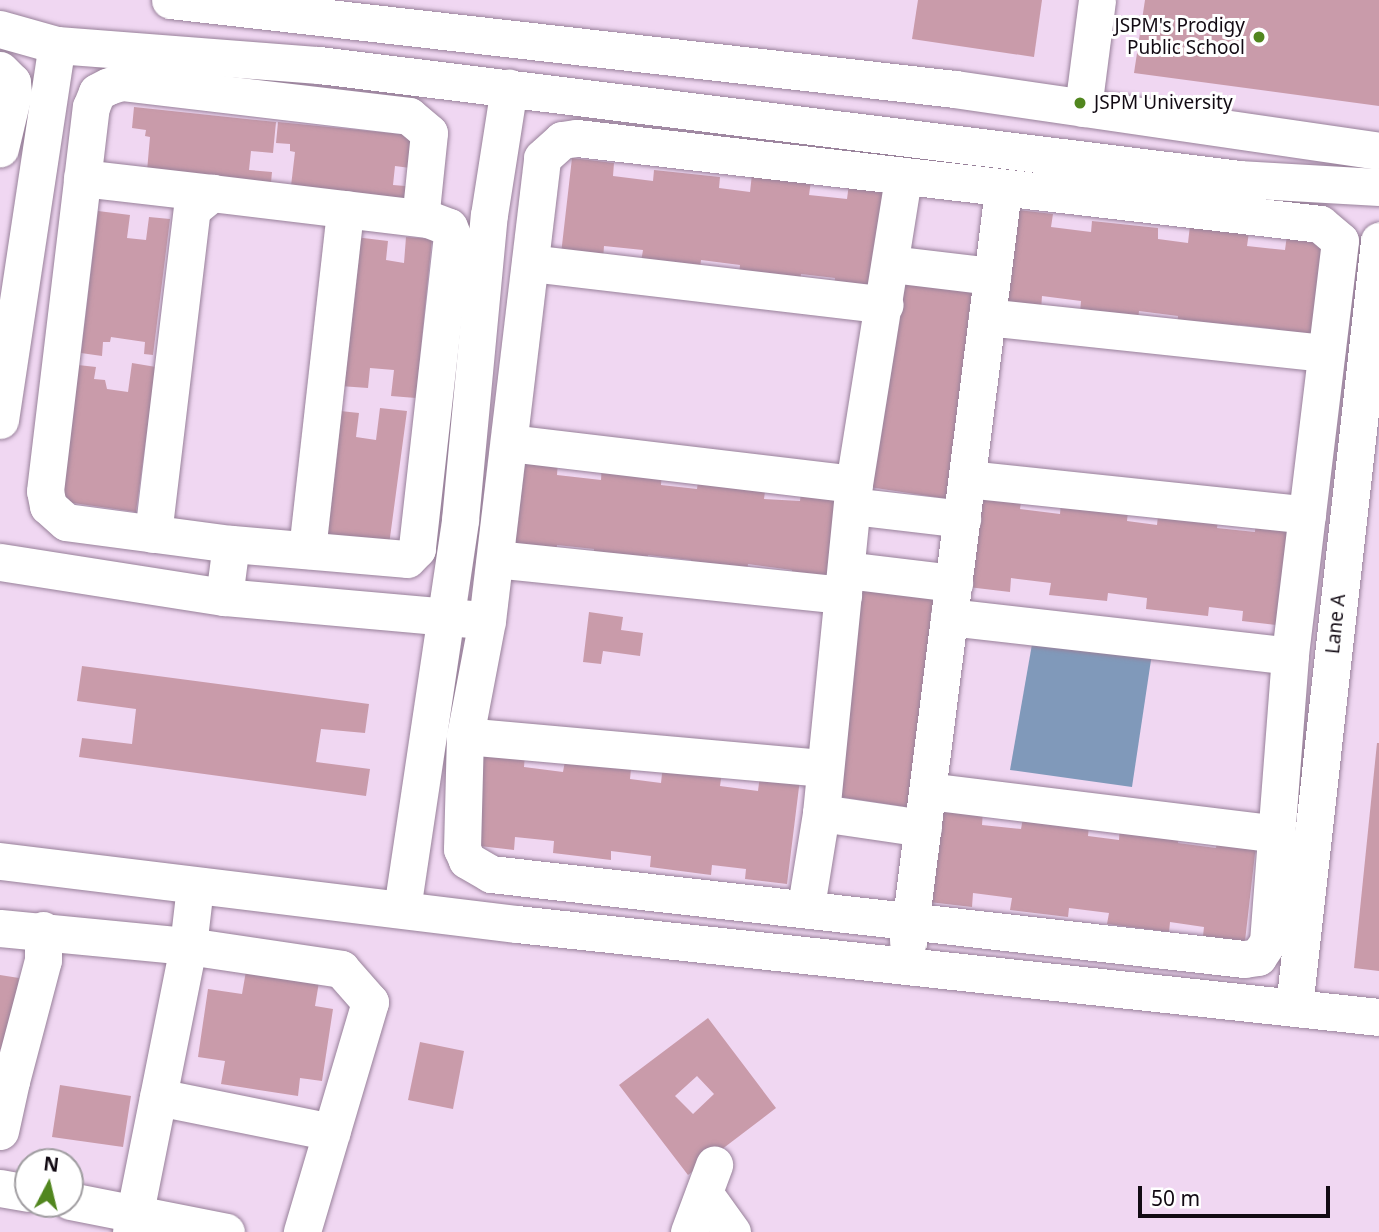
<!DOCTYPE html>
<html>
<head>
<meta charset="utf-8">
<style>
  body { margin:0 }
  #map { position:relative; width:1379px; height:1232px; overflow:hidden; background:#f0d7f2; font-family:"Noto Sans",sans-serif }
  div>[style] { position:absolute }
  .water>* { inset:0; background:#8099ba }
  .building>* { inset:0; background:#c99baa }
  .roads { filter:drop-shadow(0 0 2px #98819a) drop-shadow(0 0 2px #98819a) }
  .minor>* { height:37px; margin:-18.5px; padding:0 18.5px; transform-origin:18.5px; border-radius:18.5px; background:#fff }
  .dots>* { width:19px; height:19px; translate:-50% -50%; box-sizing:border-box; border:4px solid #fff; border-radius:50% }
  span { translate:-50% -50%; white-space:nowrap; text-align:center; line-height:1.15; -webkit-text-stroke:6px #fff; paint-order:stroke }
  .poi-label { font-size:19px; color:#120a13 }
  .right { translate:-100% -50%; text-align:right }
  .left { translate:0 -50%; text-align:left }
  .street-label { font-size:19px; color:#120a13 }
  .north { position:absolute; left:14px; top:1148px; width:70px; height:70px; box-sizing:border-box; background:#fff; border:2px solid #a09da1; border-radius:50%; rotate:7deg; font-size:19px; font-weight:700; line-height:28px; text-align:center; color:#120a13 }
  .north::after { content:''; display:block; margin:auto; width:24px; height:32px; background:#51861e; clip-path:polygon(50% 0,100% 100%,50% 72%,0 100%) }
  .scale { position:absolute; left:1138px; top:1186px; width:192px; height:32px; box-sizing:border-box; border:4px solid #120a13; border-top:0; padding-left:9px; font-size:21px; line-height:24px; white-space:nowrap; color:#120a13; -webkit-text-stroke:5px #fff; paint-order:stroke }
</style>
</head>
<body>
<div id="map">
  <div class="water">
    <i style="clip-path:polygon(1035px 627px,1154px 640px,1132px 787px,1010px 770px)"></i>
  </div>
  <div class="building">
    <i style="clip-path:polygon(918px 0,1042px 0,1034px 57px,912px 39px)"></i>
    <i style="clip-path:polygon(1145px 0,1379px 0,1379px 106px,1134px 73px)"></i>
    <i style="clip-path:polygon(134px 107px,276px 122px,273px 153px,251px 151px,249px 170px,272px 172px,270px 193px,147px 171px,150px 137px,145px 136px,146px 130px,132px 128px)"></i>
    <i style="clip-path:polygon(278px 122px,421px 136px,418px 169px,395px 166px,393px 185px,417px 187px,415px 208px,291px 186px,295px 152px,290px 151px,290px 144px,276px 143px)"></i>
    <i style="clip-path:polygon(572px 158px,614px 163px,613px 176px,653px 181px,654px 170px,720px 177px,719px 188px,750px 192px,752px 174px,811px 181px,809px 195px,847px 199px,849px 184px,889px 188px,877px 293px,834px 288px,835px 278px,801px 274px,800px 283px,739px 276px,740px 265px,701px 260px,700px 268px,641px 262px,643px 250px,604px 246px,603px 259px,561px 254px)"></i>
    <i style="clip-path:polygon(1010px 209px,1053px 214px,1051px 227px,1091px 232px,1092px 221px,1158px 228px,1158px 239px,1188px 243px,1190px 225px,1249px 232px,1247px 246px,1285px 250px,1287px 235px,1327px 239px,1315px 344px,1274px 329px,1239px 325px,1238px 334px,1177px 327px,1178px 316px,1139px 311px,1138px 319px,1080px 313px,1081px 301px,1042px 296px,1041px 310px,999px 305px)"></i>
    <i style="clip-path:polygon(98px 211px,130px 215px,127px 238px,146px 240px,149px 217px,170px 219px,153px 355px,144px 354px,145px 342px,111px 337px,110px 342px,103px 342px,102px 356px,81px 353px)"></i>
    <i style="clip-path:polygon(355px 237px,388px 241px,386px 260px,404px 263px,406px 237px,432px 239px,416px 398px,391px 396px,394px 370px,370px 368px,368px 388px,340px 386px)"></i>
    <i style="clip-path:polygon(896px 272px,974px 283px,948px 499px,869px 487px)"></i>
    <i style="clip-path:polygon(132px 363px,156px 367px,136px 512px,59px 501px,78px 365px,96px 367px,94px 379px,105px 380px,107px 389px,128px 392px)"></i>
    <i style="clip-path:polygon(380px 408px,407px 411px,389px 545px,313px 548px,331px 410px,359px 413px,356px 437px,376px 440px)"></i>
    <i style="clip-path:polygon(523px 458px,558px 461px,557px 475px,601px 480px,602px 463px,662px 470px,661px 485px,697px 489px,699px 474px,766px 484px,764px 499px,800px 501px,802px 484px,843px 491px,826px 587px,790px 583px,792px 570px,748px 564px,746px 580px,694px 575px,691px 560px,648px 555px,647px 569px,594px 562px,594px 549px,557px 545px,556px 559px,510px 553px)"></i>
    <i style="clip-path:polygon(979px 490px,1022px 496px,1020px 509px,1060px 514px,1061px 503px,1128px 510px,1127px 521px,1157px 525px,1159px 507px,1219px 514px,1217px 528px,1255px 532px,1256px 517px,1296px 521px,1284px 626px,1242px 621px,1243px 611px,1209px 607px,1208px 616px,1146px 609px,1147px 598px,1108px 593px,1107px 601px,1049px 595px,1051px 583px,1011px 578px,1010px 592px,968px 587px)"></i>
    <i style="clip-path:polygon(860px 582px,939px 593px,913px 808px,834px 796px)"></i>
    <i style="clip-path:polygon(589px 612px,623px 617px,621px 630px,643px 633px,640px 656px,603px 651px,601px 664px,583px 662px)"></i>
    <i style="clip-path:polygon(82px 666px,369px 704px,365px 733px,321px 729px,316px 762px,370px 769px,366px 796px,79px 757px,82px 738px,132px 744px,136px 709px,77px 701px)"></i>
    <i style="clip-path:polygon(1377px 743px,1379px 743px,1379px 971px,1354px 968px)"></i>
    <i style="clip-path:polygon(483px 749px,525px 754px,524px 767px,563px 772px,565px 761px,631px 769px,630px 779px,661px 783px,663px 765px,722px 772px,720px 786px,758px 791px,760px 775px,800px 779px,787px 884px,745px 879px,746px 869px,712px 865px,711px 875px,650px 867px,651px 856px,611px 851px,611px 860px,553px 853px,554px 841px,515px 837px,514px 850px,471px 845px)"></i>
    <i style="clip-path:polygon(941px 806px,983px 811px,982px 825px,1021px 829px,1023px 818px,1089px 826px,1088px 836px,1119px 840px,1120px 822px,1180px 829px,1178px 843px,1216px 848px,1218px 832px,1257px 836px,1245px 941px,1203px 936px,1204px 927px,1170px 922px,1169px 932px,1107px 924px,1109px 913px,1069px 908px,1068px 917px,1010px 910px,1012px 898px,973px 893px,972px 907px,929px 902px)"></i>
    <i style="clip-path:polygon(246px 971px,319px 982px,315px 1006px,333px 1009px,322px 1081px,300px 1078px,298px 1096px,221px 1084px,225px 1061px,198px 1057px,208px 989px,242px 994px)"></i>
    <i style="clip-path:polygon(0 975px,19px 978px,8px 1050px,0 1049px)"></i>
    <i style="clip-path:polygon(evenodd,708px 1018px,776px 1108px,688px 1175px,619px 1085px,708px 1018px,697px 1076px,714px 1094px,693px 1114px,675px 1096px,697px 1076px)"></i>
    <i style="clip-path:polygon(420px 1042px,464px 1051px,453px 1109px,408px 1100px)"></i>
    <i style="clip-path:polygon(60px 1085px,131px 1096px,123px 1147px,52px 1137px)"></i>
  </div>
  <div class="roads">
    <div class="minor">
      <i style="left:170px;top:0;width:790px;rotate:6.47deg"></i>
      <i style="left:955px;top:89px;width:429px;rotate:8.3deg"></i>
      <i style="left:0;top:29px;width:59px;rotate:15.7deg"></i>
      <i style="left:57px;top:45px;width:263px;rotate:4.4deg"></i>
      <i style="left:319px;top:65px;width:927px;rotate:7.06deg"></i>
      <i style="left:1239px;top:179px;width:140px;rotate:3.3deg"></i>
      <i style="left:0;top:70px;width:17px;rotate:45deg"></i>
      <i style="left:12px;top:82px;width:12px;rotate:85deg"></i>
      <i style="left:13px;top:94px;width:56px;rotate:103.5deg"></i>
      <i style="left:1083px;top:108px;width:109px;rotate:-82.6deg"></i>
      <i style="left:577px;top:138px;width:748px;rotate:6.6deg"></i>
      <i style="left:1320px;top:224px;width:26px;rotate:40deg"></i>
      <i style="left:1340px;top:241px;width:418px;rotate:96.9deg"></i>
      <i style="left:1290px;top:656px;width:287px;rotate:94.4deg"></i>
      <i style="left:1268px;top:942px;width:18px;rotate:124deg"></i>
      <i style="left:1258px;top:957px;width:14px;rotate:172deg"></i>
      <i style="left:1244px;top:959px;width:758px;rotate:-173.56deg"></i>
      <i style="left:491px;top:874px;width:28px;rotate:-150deg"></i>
      <i style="left:467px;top:860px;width:12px;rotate:-114deg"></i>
      <i style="left:462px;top:849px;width:113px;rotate:-88.5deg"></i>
      <i style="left:465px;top:736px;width:117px;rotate:-79.2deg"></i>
      <i style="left:487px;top:621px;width:466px;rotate:-83.2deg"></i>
      <i style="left:542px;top:158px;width:27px;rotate:-42deg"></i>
      <i style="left:562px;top:140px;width:15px;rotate:-8deg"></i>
      <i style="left:82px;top:178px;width:131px;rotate:6.6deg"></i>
      <i style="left:530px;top:263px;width:357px;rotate:6.7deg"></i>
      <i style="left:891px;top:264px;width:102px;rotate:6.8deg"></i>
      <i style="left:987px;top:317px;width:341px;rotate:6.1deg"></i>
      <i style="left:0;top:420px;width:379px;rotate:-81.4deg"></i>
      <i style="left:510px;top:443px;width:346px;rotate:6.8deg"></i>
      <i style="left:854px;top:484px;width:310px;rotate:-80.9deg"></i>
      <i style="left:967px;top:479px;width:342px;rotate:6deg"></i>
      <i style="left:852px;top:506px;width:111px;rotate:6.7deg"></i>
      <i style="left:153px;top:534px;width:327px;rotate:-83.2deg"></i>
      <i style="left:192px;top:209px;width:26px;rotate:-39deg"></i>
      <i style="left:212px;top:193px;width:218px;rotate:6.9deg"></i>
      <i style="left:307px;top:550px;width:343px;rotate:-83.6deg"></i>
      <i style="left:495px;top:559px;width:350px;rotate:5.9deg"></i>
      <i style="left:0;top:562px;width:227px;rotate:8.9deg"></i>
      <i style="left:224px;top:597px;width:249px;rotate:5.1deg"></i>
      <i style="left:846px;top:570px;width:109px;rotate:6.9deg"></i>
      <i style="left:224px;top:597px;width:53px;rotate:-82.5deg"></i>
      <i style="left:231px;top:544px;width:166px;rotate:-172.4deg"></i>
      <i style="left:66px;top:522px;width:24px;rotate:-138deg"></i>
      <i style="left:48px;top:506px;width:15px;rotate:-101deg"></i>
      <i style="left:45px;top:491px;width:387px;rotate:-83.2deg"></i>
      <i style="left:91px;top:107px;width:16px;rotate:-68deg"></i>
      <i style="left:97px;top:92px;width:13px;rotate:-27deg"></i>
      <i style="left:109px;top:86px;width:13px;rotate:-18deg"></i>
      <i style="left:121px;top:82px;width:290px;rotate:6.7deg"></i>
      <i style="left:409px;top:116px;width:26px;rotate:40deg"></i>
      <i style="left:429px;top:133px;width:77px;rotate:95.9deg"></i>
      <i style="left:421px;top:210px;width:11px;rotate:52deg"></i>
      <i style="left:428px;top:219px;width:22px;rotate:21deg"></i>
      <i style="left:449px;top:227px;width:9px;rotate:69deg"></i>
      <i style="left:452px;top:235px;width:316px;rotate:96.4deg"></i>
      <i style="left:417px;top:549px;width:14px;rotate:135deg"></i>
      <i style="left:407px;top:559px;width:177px;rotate:-175.1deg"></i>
      <i style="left:949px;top:617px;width:343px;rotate:6.5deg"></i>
      <i style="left:465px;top:736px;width:359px;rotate:5.1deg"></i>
      <i style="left:928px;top:791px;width:352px;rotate:7deg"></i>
      <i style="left:821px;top:813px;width:103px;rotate:8.4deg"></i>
      <i style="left:0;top:861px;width:521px;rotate:6.95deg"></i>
      <i style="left:517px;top:924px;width:867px;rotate:6.16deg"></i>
      <i style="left:806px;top:906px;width:94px;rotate:-80.8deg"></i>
      <i style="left:821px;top:813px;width:331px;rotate:-84.3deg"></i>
      <i style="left:402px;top:909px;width:393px;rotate:-81.5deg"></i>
      <i style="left:460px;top:520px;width:306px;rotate:-84.6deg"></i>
      <i style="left:489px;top:215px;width:129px;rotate:-81.1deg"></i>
      <i style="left:0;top:928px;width:189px;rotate:5.5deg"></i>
      <i style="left:188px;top:946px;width:155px;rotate:8.5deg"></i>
      <i style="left:341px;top:969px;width:44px;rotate:48.7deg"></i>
      <i style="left:370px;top:1002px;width:240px;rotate:106.5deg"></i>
      <i style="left:908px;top:942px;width:758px;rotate:-82.8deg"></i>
      <i style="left:1294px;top:1007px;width:771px;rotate:-83.67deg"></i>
      <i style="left:0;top:1079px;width:11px;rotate:10deg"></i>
      <i style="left:11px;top:1081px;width:125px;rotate:-75.2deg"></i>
      <i style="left:43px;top:960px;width:30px;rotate:-90deg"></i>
      <i style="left:158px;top:1097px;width:177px;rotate:11.4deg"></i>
      <i style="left:0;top:1131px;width:51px;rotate:-77.6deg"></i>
      <i style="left:0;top:1188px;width:28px;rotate:10deg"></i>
      <i style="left:704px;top:1193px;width:48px;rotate:54.3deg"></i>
      <i style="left:70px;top:1201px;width:159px;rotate:11.2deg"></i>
      <i style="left:131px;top:1232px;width:292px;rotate:-78.7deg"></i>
      <i style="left:188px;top:946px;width:60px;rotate:-83.3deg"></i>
      <i style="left:689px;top:1232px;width:72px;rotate:-69.5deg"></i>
    </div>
  </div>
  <div class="dots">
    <i style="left:1259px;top:37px;background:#51861e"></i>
    <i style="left:1080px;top:103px;background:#51861e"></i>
  </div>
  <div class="poi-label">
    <span class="right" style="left:1245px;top:37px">JSPM's Prodigy<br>Public School</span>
    <span class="left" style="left:1094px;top:103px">JSPM University</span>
  </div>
  <div class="street-label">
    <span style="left:1336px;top:624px;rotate:-84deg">Lane A</span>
  </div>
  <div class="north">N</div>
  <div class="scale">50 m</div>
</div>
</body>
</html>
